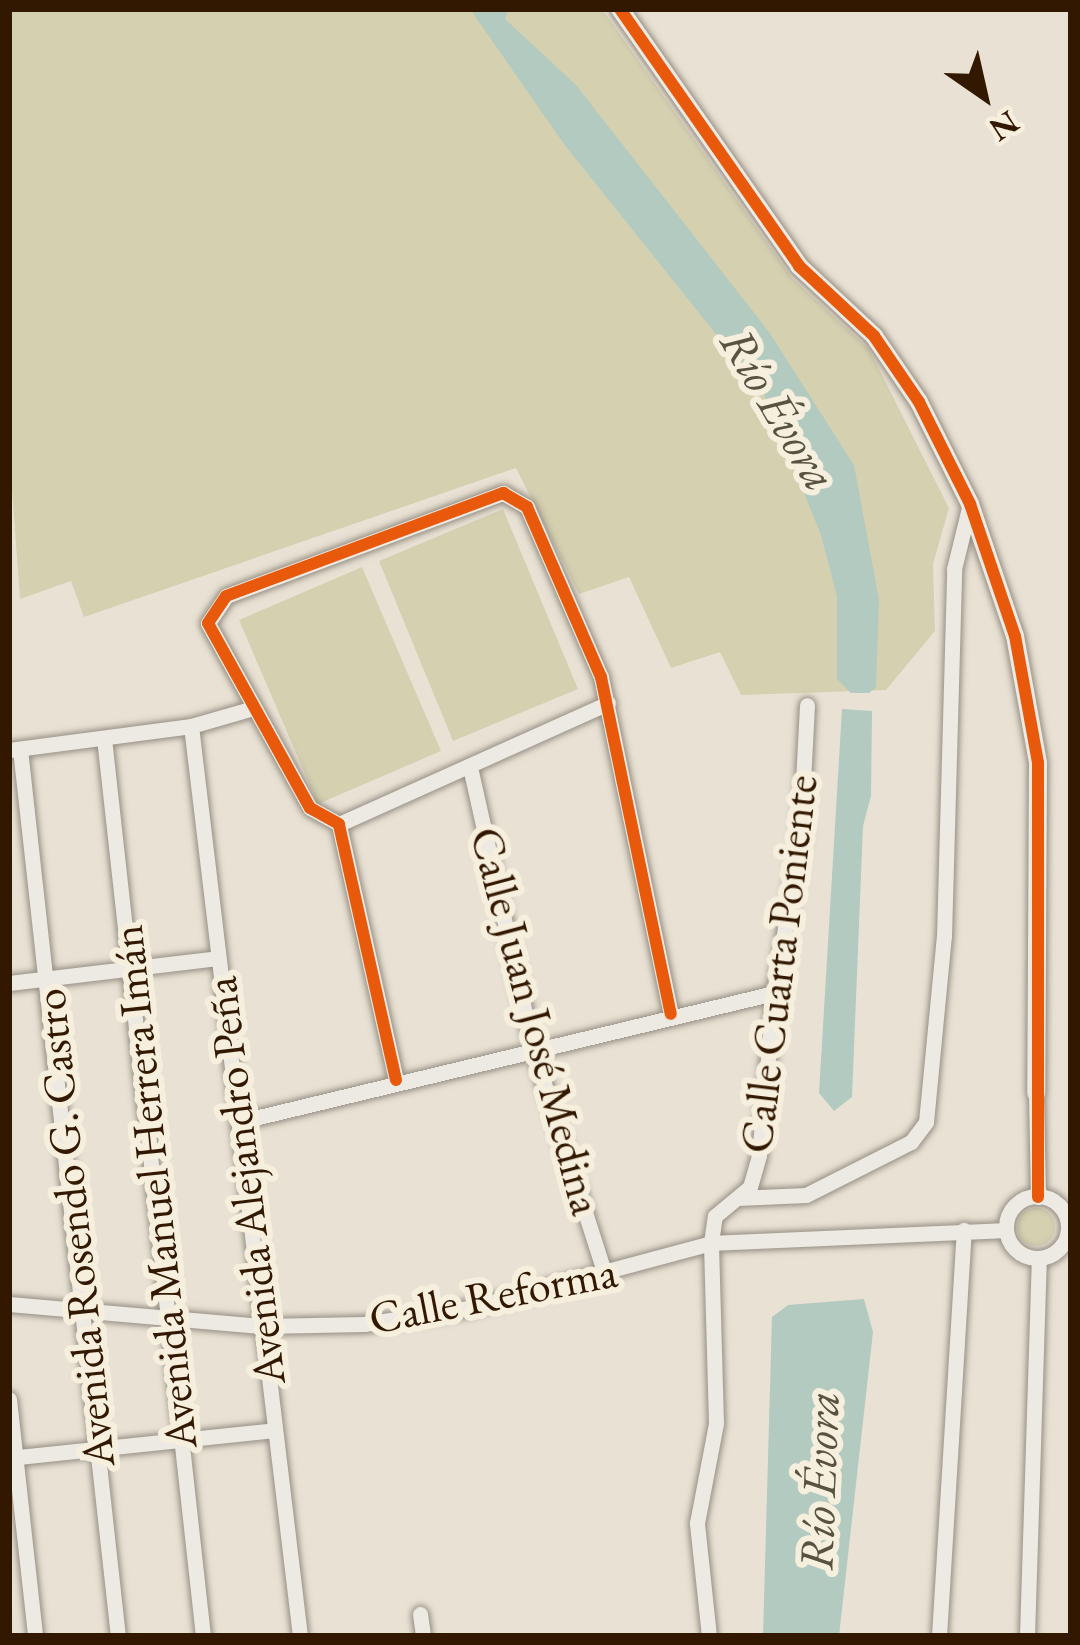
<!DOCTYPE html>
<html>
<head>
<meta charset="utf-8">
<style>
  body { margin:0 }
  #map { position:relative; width:1080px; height:1645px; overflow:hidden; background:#e9e2d4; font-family:"EB Garamond",serif }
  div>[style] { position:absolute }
  .green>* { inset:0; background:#d4d0b0 }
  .round { border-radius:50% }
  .water>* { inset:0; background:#b2cac0 }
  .roads { filter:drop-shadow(0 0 3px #968f84) drop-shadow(0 0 3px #968f84) }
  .minor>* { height:15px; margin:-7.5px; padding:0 7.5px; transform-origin:7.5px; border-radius:7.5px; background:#edeae3 }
  .minor>.ring { margin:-7.5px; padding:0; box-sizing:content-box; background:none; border:15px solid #edeae3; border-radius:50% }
  .tertiary>* { height:18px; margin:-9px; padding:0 9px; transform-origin:9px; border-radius:9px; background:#edeae3 }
  .cycleway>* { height:12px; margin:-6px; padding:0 6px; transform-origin:6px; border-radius:6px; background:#e8590c }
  span { translate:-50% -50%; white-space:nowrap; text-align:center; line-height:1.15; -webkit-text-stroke:12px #f6efde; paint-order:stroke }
  .street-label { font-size:45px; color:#331800 }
  .water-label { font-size:48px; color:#575340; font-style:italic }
  .frame { position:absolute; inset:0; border:12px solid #331800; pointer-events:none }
  .north { position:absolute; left:924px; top:36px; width:120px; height:120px; -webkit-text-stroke:9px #f6efde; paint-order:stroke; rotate:146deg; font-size:33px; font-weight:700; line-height:48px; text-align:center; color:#331800 }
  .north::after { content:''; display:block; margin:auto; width:42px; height:54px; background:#331800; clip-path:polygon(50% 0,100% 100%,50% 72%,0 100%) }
</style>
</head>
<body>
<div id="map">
  <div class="green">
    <i style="clip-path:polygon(9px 9px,602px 9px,792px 278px,869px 349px,949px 508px,933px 564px,935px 631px,886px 690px,741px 695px,720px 652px,671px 668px,629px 577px,579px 594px,516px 468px,84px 617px,71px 581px,20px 599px,9px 448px)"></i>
    <i style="clip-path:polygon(503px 509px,578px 689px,453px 741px,379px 561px)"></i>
    <i style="clip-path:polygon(362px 567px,441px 751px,318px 804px,239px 620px)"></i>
    <i class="round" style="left:1017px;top:1208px;width:38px;height:38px"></i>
  </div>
  <div class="water">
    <i style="clip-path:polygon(470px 9px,509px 9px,505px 19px,576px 85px,769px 332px,854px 465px,879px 600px,876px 687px,869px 693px,851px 693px,837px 679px,837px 596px,821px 535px,764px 394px,564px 144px)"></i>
    <i style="clip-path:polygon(842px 709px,872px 711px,871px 796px,863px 826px,852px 1097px,834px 1111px,819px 1093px)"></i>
    <i style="clip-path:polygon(864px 1299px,873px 1332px,839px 1636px,763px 1636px,772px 1317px,788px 1305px)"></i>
  </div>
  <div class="roads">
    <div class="minor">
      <i style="left:191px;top:726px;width:917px;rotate:83.17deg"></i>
      <i style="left:104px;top:738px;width:903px;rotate:83.71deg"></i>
      <i style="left:20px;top:749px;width:892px;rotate:83.7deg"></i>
      <i style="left:9px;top:750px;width:184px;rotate:-7.5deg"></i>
      <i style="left:191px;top:726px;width:61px;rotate:-16.1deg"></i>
      <i style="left:470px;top:767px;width:289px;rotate:77.4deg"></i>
      <i style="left:533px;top:1049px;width:237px;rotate:72.3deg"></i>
      <i style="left:339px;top:824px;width:295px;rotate:-24.2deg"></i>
      <i style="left:9px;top:983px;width:210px;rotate:-6.8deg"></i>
      <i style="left:396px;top:1080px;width:262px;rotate:-102.6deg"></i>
      <i style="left:339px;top:824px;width:33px;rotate:-151deg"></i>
      <i style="left:310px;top:808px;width:211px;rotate:-118.9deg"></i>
      <i style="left:208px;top:623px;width:32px;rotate:-56deg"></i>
      <i style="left:226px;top:596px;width:296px;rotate:-20.4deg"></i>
      <i style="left:503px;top:493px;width:28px;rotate:30deg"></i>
      <i style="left:527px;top:507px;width:185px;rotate:66.5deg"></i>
      <i style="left:601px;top:677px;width:344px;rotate:78.3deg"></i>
      <i style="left:1036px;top:1093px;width:104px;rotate:88.9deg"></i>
      <i style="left:238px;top:1122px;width:551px;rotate:-13.53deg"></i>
      <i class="ring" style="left:1006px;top:1196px;width:47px;height:47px"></i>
      <i style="left:737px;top:1198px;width:69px;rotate:-2.5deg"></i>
      <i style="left:806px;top:1195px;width:118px;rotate:-26.8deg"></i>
      <i style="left:911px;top:1142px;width:25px;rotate:-53deg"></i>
      <i style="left:926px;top:1122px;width:187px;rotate:-84.5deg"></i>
      <i style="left:944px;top:936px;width:367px;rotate:-88.4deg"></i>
      <i style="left:954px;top:569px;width:67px;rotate:-76.2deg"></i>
      <i style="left:9px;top:1304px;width:255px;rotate:5deg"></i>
      <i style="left:263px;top:1326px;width:101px;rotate:-1.1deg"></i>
      <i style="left:364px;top:1324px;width:106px;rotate:-8.7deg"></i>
      <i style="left:469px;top:1308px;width:251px;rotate:-15deg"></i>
      <i style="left:711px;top:1243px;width:295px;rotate:-2.5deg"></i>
      <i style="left:9px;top:1399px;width:238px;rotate:83.7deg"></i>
      <i style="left:9px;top:1458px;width:267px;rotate:-6deg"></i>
      <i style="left:420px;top:1614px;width:22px;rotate:82deg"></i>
      <i style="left:709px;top:1636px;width:114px;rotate:-96.1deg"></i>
      <i style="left:697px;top:1523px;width:102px;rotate:-79.2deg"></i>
      <i style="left:716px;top:1423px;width:180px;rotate:-91.6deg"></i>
      <i style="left:711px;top:1243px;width:27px;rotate:-82deg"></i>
      <i style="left:715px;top:1216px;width:45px;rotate:-39.6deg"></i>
      <i style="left:750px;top:1187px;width:33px;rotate:-74deg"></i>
      <i style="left:759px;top:1155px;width:163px;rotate:-84.7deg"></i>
      <i style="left:774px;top:993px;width:156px;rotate:-80.4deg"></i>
      <i style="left:800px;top:839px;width:134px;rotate:-87deg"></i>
      <i style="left:939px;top:1636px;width:407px;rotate:-86.5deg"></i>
      <i style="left:1027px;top:1636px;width:377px;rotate:-88.2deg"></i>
    </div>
    <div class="tertiary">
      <i style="left:620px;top:9px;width:313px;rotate:55.1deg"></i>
      <i style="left:799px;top:266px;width:103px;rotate:43deg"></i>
      <i style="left:874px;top:336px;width:80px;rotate:55.7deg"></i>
      <i style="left:919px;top:402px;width:114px;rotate:63.4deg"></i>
      <i style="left:970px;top:504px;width:139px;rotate:71.2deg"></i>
      <i style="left:1015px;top:636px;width:129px;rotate:79.7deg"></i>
      <i style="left:1038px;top:763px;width:330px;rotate:90.3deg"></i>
    </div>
  </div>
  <div class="cycleway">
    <i style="left:620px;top:9px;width:313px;rotate:55.1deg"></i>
    <i style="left:799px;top:266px;width:103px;rotate:43deg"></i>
    <i style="left:874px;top:336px;width:80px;rotate:55.7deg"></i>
    <i style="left:919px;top:402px;width:114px;rotate:63.4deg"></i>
    <i style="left:970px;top:504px;width:139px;rotate:71.2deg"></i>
    <i style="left:1015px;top:636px;width:129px;rotate:79.7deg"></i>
    <i style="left:1038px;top:763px;width:434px;rotate:90deg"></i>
    <i style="left:396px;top:1080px;width:262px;rotate:-102.6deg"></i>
    <i style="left:339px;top:824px;width:33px;rotate:-151deg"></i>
    <i style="left:310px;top:808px;width:211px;rotate:-118.9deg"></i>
    <i style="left:208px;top:623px;width:32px;rotate:-56deg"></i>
    <i style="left:226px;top:596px;width:296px;rotate:-20.4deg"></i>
    <i style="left:503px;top:493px;width:28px;rotate:30deg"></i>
    <i style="left:527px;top:507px;width:185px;rotate:66.5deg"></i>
    <i style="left:601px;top:677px;width:344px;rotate:78.3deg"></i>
  </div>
  <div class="street-label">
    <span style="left:779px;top:964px;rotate:-83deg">Calle Cuarta Poniente</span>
    <span style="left:536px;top:1021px;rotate:75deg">Calle Juan José Medina</span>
    <span style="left:245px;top:1181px;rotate:-97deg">Avenida Alejandro Peña</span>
    <span style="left:154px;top:1187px;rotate:-96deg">Avenida Manuel Herrera Imán</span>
    <span style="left:74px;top:1228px;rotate:-96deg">Avenida Rosendo G. Castro</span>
    <span style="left:493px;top:1295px;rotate:-11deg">Calle Reforma</span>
  </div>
  <div class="water-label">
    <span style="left:779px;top:409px;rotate:59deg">Río Évora</span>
    <span style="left:819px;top:1481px;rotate:-88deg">Río Évora</span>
  </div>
  <div class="frame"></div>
  <div class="north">N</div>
</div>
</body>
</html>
